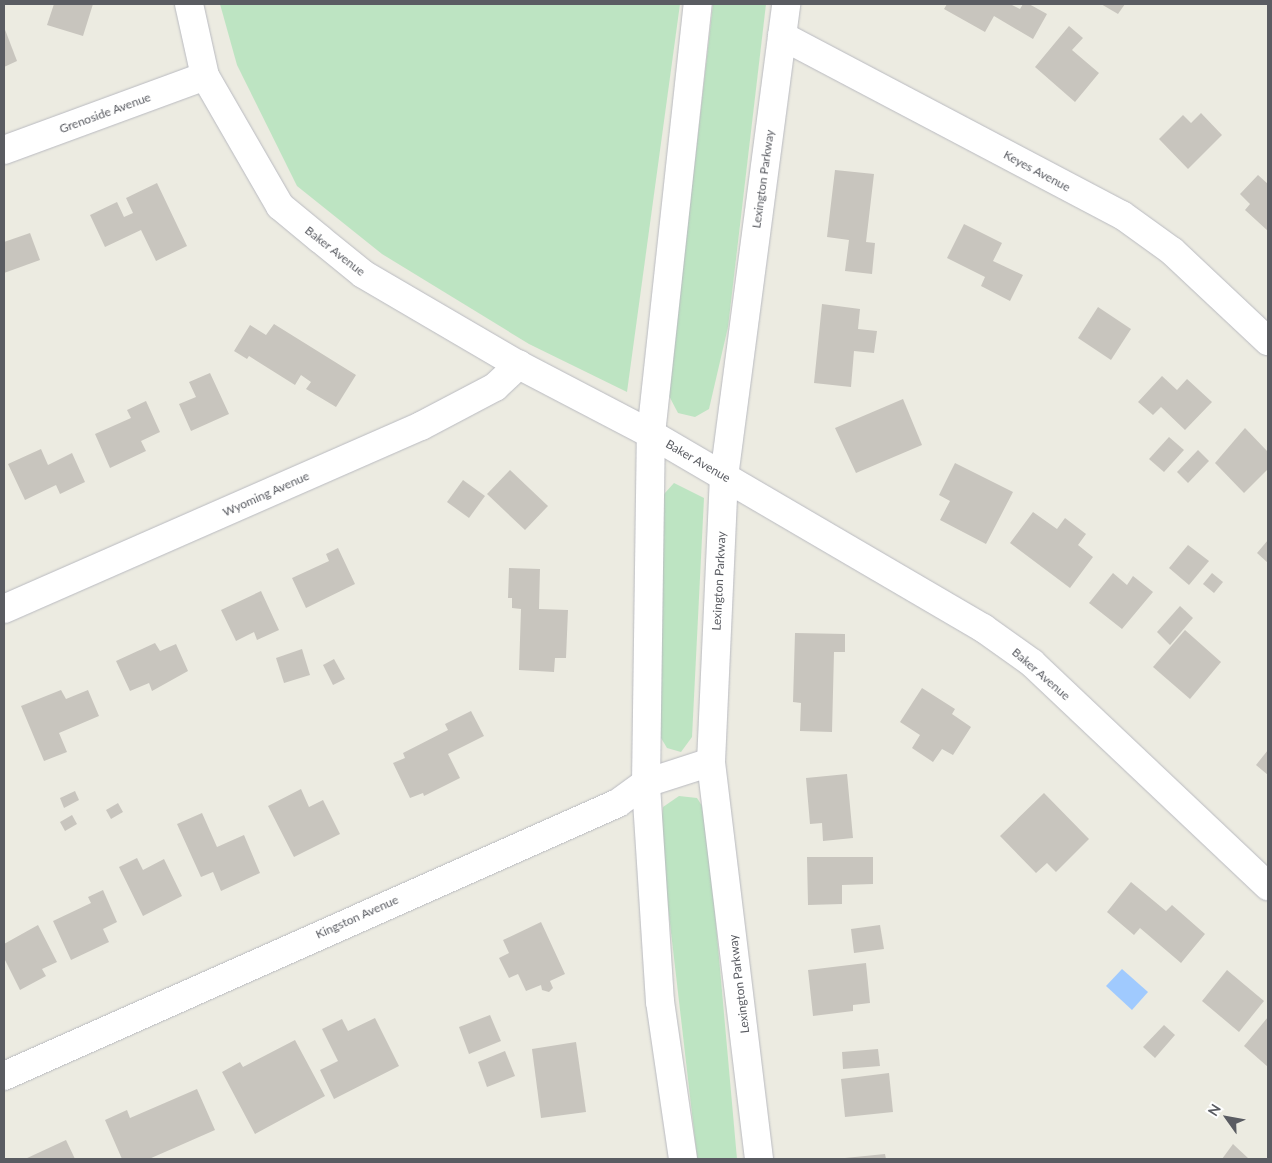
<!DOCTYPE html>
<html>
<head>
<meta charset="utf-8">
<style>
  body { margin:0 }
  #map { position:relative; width:1272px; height:1163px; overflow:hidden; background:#ecebe1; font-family:Lato,sans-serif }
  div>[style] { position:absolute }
  .green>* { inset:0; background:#bde4c2 }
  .water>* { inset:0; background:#a0cafe }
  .building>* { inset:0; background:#c8c5be }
  .roads { filter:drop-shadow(0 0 1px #b9bac0) drop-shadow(0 0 1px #b9bac0) }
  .minor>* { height:28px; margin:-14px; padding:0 14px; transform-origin:14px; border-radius:14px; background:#fff }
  span { translate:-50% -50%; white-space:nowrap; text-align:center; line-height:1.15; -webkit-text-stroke:4px #fff; paint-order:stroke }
  .street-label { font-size:12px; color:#5a5c62 }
  .frame { position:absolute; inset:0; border:5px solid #5a5c62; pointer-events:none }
  .north { position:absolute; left:1202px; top:1093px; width:50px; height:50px; -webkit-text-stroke:4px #fff; paint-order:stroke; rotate:302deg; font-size:14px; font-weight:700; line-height:20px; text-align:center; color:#5a5c62 }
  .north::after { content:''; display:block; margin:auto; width:18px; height:22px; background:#5a5c62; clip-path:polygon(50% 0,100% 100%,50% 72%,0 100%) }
</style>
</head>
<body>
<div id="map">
  <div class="green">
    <i style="clip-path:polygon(220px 4px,680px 4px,627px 392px,529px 344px,382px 254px,297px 186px,237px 65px)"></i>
    <i style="clip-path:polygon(713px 4px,766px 4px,728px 327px,709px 409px,695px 417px,678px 413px,668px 394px)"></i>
    <i style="clip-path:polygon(674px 483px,704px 498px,692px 737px,681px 752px,667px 748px,658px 733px,664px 494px)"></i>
    <i style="clip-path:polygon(679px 796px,697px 798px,706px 812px,737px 1159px,698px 1159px,697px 1157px,660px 837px,663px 807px)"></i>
  </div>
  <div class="water">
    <i style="clip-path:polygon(1122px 969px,1148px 992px,1132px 1010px,1106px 986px)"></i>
  </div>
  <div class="building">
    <i style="clip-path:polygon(54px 4px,93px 4px,83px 36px,47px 25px)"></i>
    <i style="clip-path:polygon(947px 4px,1010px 4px,1020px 9px,1023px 4px,1029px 4px,1047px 14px,1033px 39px,994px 16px,985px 32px,944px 9px)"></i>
    <i style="clip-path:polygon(1101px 4px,1125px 4px,1118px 14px)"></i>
    <i style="clip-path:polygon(1069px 26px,1083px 38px,1072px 50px,1099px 73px,1075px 102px,1035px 67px)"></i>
    <i style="clip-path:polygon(4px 27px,17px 61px,4px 67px)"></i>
    <i style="clip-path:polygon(1201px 113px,1222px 135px,1188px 169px,1159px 139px,1183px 115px,1191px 123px)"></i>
    <i style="clip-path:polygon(835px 170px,874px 174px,866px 242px,875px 243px,872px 274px,845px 271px,849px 240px,827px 237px)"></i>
    <i style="clip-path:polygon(1258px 175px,1268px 184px,1268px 231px,1245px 210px,1250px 204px,1240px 194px)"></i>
    <i style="clip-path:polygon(157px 183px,187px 246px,156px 261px,141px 230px,105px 247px,90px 215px,117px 202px,124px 217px,133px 213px,126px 198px)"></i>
    <i style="clip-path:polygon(964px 224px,1002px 243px,993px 261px,1023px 275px,1010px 301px,981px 286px,985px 277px,947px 258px)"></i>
    <i style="clip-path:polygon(30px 233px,40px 260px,4px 273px,4px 242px)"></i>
    <i style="clip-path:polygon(822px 304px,860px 309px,858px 329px,877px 331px,874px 353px,854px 351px,851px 387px,814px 383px)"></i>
    <i style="clip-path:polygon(1098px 307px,1131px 329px,1111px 360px,1078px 338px)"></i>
    <i style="clip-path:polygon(274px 324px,356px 375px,336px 407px,306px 389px,311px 382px,301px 375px,295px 385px,249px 356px,247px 359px,234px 351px,250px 325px,266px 335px)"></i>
    <i style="clip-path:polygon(210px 373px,229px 414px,191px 431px,179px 404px,196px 397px,189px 382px)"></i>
    <i style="clip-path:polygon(1162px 376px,1177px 390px,1187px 379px,1212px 402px,1185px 430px,1161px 407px,1153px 415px,1138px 402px)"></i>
    <i style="clip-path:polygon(903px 399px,922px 445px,856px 473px,835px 428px)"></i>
    <i style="clip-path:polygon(146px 401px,160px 432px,141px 441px,146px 451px,110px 468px,95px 434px,131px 418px,127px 410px)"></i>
    <i style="clip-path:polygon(1245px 428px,1268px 452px,1268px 469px,1244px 493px,1215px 463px)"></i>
    <i style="clip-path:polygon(1169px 437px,1184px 450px,1164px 472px,1149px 459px)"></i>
    <i style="clip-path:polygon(41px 449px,48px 465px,72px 453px,85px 482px,60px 494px,56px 485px,25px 500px,8px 464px)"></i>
    <i style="clip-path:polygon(1198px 450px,1209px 461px,1188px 483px,1177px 472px)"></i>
    <i style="clip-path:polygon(955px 463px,1013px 492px,986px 544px,940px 520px,950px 501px,939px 495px)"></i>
    <i style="clip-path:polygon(510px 470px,548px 506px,525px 530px,487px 494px)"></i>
    <i style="clip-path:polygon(463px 480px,485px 496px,469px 518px,447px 502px)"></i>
    <i style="clip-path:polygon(1033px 512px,1057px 529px,1065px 518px,1086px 534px,1078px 545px,1093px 557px,1070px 588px,1010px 543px)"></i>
    <i style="clip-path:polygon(1268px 540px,1268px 563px,1257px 553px)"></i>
    <i style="clip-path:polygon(1188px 545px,1209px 561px,1189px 585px,1169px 568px)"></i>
    <i style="clip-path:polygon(338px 548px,355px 584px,306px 608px,292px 578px,329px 561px,326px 554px)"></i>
    <i style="clip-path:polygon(509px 568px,540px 569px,539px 609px,568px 610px,566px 658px,555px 658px,554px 672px,519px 670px,521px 609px,512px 608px,512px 598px,508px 598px)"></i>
    <i style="clip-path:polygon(1113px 573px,1127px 585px,1133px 576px,1153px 592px,1122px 629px,1089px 603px)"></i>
    <i style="clip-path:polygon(1212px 573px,1223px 582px,1214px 593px,1203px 584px)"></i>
    <i style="clip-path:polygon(261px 591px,279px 630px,257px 640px,254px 632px,236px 641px,221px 610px)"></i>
    <i style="clip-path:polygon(1180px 606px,1193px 618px,1170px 645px,1157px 632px)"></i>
    <i style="clip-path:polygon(1185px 630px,1221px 662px,1190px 699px,1153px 667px)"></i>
    <i style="clip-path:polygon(795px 633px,845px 634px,845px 652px,834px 652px,832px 732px,800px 731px,801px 703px,793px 702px)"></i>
    <i style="clip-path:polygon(155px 643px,160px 651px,176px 644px,188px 671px,152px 691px,149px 683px,130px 691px,116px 661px)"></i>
    <i style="clip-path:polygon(302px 649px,310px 675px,284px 683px,276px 658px)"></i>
    <i style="clip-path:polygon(334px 659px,345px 679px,333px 685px,323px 665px)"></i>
    <i style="clip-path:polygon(922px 688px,955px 709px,952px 714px,971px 727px,953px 755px,942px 749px,933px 762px,912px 748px,920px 735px,900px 722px)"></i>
    <i style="clip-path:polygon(61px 690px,66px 699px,88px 690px,99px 716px,59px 733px,67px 752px,44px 761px,21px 706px)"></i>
    <i style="clip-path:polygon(471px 711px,484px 736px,448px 754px,460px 778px,424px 796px,423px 793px,410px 798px,393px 763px,405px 758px,403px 753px,448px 730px,445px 724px)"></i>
    <i style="clip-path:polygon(1268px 750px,1268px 775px,1256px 765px)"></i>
    <i style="clip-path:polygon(847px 774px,853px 838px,823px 841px,822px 823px,810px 824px,806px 778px)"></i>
    <i style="clip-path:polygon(301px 789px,309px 807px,323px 800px,340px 834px,294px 857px,268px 806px)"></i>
    <i style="clip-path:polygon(75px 791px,79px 800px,64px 808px,60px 798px)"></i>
    <i style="clip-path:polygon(1044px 793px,1089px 839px,1056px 872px,1047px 863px,1036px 873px,1000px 836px)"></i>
    <i style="clip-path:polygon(118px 803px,123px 812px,111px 819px,106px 810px)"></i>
    <i style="clip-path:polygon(202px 813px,217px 847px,244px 835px,260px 873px,221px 891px,213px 872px,201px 877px,177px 824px)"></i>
    <i style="clip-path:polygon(72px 815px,77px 824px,65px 831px,60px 822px)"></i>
    <i style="clip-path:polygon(807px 857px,873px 857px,873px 884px,842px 885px,842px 904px,808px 905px)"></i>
    <i style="clip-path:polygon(137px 858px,143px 870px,164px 859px,182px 896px,143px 916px,119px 867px)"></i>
    <i style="clip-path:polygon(1131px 882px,1166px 911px,1172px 905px,1205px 934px,1181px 963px,1140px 928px,1134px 935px,1107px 912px)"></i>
    <i style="clip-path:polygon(103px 890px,117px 922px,103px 929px,109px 942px,71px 960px,53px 921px,91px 903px,88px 897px)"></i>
    <i style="clip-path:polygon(541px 922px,565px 974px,550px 981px,553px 988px,549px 992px,542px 990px,541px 985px,526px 991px,518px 974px,509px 978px,499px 958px,509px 953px,503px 940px)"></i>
    <i style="clip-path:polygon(38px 925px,57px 962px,42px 969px,46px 976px,20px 990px,4px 958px,4px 944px)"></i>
    <i style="clip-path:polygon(880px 925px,884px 949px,854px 953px,851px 929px)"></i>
    <i style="clip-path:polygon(866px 963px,870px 1003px,853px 1005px,853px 1011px,813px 1016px,808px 970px)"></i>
    <i style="clip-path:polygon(1227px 970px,1264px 1001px,1239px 1032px,1202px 1001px)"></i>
    <i style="clip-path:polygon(490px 1015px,501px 1041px,469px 1054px,459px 1027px)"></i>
    <i style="clip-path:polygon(1268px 1017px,1268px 1067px,1244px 1046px)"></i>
    <i style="clip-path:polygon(375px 1018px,399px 1066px,334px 1099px,320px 1070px,338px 1061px,322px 1029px,342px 1019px,348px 1031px)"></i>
    <i style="clip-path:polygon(1164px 1025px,1175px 1035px,1155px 1058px,1143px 1047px)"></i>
    <i style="clip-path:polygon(295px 1040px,325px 1096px,255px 1134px,222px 1072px,240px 1062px,243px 1067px)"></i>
    <i style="clip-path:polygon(576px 1042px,586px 1112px,541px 1118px,532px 1049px)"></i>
    <i style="clip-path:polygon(878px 1049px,880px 1066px,843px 1069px,842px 1052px)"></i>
    <i style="clip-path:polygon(505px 1051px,515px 1076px,487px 1087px,478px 1062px)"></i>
    <i style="clip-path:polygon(889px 1073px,893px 1112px,845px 1117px,841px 1079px)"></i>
    <i style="clip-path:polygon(197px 1089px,215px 1130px,149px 1159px,122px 1159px,105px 1120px,127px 1110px,130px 1118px)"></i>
    <i style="clip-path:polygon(66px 1140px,75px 1159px,25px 1159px)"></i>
    <i style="clip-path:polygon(1233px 1144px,1249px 1159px,1222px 1159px)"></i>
    <i style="clip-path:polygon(885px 1154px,886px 1159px,845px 1159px,845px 1158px)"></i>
  </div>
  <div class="roads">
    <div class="minor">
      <i style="left:189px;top:4px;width:74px;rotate:77.5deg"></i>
      <i style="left:205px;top:76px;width:150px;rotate:60deg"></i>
      <i style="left:280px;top:206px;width:52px;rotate:39.5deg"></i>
      <i style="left:320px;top:239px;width:55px;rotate:39.1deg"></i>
      <i style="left:363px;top:274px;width:181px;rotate:30.3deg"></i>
      <i style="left:519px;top:365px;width:149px;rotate:27.6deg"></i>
      <i style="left:651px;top:434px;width:385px;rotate:30.3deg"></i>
      <i style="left:983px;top:628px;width:60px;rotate:35.5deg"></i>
      <i style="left:1032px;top:663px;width:325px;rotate:43.4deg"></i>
      <i style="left:782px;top:36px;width:384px;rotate:27.8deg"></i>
      <i style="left:1122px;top:215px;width:62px;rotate:35.8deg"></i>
      <i style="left:1172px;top:251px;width:132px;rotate:43.2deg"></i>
      <i style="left:4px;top:150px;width:214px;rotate:-20.2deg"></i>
      <i style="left:4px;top:609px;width:455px;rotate:-23.7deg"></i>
      <i style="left:421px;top:426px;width:84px;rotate:-27.8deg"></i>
      <i style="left:495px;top:387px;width:33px;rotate:-43deg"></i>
      <i style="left:4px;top:1076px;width:672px;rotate:-23.97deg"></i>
      <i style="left:618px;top:803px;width:34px;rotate:-36deg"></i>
      <i style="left:646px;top:783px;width:68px;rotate:-17.9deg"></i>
      <i style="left:683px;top:1159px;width:159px;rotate:-98.3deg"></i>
      <i style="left:660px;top:1002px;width:219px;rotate:-93.7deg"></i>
      <i style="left:646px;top:783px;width:349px;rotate:-89.2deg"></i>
      <i style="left:651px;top:434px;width:433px;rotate:-83.8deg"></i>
      <i style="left:759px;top:1159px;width:400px;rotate:-96.9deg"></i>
      <i style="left:711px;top:762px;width:285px;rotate:-87.4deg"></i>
      <i style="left:724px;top:477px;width:477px;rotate:-82.5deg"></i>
    </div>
  </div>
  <div class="street-label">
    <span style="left:105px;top:113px;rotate:-20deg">Grenoside Avenue</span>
    <span style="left:1037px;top:171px;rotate:28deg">Keyes Avenue</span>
    <span style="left:763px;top:179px;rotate:-82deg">Lexington Parkway</span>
    <span style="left:335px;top:251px;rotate:38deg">Baker Avenue</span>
    <span style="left:698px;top:461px;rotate:30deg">Baker Avenue</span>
    <span style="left:266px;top:494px;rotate:-24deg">Wyoming Avenue</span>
    <span style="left:719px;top:581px;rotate:-87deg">Lexington Parkway</span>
    <span style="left:1041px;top:674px;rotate:41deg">Baker Avenue</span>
    <span style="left:357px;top:917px;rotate:-24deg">Kingston Avenue</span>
    <span style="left:739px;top:984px;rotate:-97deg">Lexington Parkway</span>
  </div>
  <div class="frame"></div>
  <div class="north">N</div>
</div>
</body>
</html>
